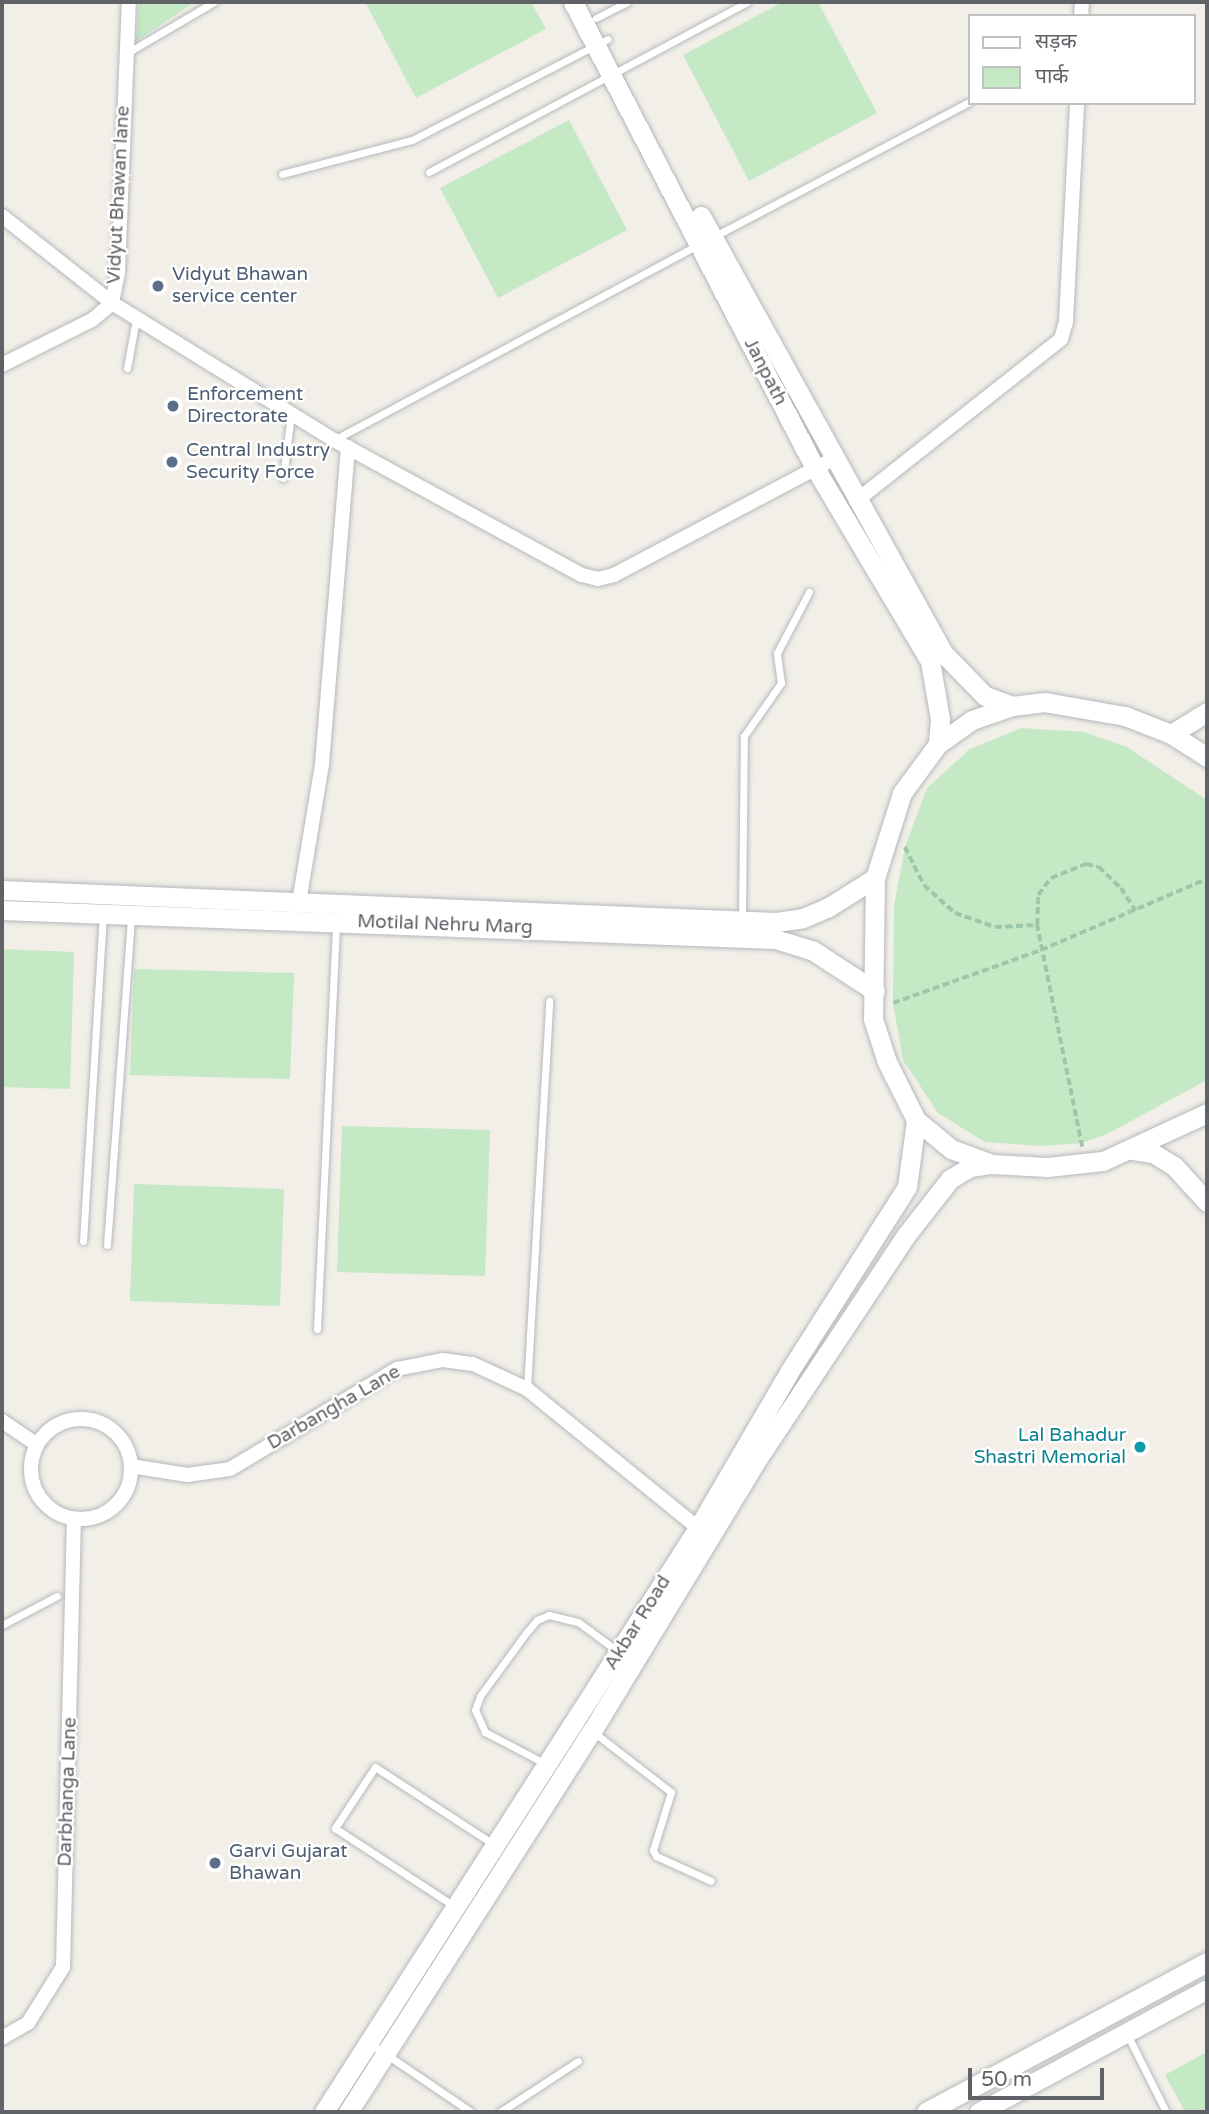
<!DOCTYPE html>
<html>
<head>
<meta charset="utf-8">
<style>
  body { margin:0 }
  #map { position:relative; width:1209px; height:2114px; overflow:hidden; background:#f1efe8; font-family:"Varela Round","Noto Sans Devanagari",sans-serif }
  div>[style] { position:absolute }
  .green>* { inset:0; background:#c5e8c5 }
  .path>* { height:3.5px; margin-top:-1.75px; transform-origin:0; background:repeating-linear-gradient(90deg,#9cc7a9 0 7px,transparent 0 10.5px) }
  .roads { filter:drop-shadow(0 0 2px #b5b8bc) drop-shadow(0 0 2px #b5b8bc) }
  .service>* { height:7px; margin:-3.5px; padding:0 3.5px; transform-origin:3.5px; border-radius:3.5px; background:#fff }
  .minor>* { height:14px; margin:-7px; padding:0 7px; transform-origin:7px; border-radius:7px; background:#fff }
  .minor>.ring { margin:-7px; padding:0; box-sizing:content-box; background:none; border:14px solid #fff; border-radius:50% }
  .secondary>* { height:19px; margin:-9.5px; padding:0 9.5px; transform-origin:9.5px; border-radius:9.5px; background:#fff }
  .dots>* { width:19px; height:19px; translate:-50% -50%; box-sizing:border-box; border:4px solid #fff; border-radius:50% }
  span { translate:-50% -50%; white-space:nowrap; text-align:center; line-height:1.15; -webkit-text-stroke:5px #fff; paint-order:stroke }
  .street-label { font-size:19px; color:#5f6368 }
  .service-label { font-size:19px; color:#4e5e75 }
  .left { translate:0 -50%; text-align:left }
  .culture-label { font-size:19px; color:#0d838f }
  .right { translate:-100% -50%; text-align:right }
  .frame { position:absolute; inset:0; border:4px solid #5f6368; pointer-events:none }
  .legend { position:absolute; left:968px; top:14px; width:228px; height:91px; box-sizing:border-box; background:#fff; border:2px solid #bfc1c3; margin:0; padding:9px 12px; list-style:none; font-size:21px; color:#5f6368 }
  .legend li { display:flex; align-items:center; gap:14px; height:35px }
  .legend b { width:35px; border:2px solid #bfc1c3 }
  .scale { position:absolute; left:968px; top:2068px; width:136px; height:32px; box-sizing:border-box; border:4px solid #5f6368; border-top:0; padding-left:9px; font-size:21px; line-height:24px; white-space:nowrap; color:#5f6368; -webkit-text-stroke:5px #fff; paint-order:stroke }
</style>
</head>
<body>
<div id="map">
  <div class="green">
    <i style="clip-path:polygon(139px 2px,195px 2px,136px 41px)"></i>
    <i style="clip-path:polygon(365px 2px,531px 2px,546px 29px,416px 98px)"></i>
    <i style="clip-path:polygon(783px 2px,818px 2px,877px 113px,749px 181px,683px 55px)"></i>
    <i style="clip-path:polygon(569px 120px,627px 230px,498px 298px,440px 188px)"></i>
    <i style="clip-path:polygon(1021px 728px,1084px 732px,1127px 747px,1207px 800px,1207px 1080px,1107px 1134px,1082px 1143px,1042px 1146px,985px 1142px,938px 1113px,903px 1060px,893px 1003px,894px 906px,905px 847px,927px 788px,970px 749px)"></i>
    <i style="clip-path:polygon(2px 949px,74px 952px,70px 1089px,2px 1087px)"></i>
    <i style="clip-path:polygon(134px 969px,294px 973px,290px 1079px,130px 1075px)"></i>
    <i style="clip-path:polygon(342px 1126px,490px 1130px,485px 1276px,337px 1272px)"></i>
    <i style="clip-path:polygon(134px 1184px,284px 1189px,280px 1306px,130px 1301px)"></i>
    <i style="clip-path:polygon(1207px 2052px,1207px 2112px,1185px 2112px,1165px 2075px)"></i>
  </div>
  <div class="path">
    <i style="left:905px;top:847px;width:42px;rotate:63.4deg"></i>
    <i style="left:924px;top:885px;width:42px;rotate:42.1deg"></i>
    <i style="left:955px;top:913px;width:42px;rotate:19.3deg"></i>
    <i style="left:995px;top:927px;width:42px;rotate:-2.7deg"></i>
    <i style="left:893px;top:1003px;width:157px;rotate:-19.7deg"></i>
    <i style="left:1041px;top:950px;width:181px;rotate:-23.2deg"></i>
    <i style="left:1082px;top:1147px;width:227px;rotate:-101.5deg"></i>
    <i style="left:1037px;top:925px;width:30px;rotate:-88deg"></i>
    <i style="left:1038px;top:895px;width:21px;rotate:-53deg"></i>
    <i style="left:1051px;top:878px;width:38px;rotate:-22deg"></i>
    <i style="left:1086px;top:864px;width:13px;rotate:13deg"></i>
    <i style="left:1099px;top:867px;width:30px;rotate:44deg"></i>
    <i style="left:1121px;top:888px;width:27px;rotate:57deg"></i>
  </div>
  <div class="roads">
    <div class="service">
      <i style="left:596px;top:18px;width:35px;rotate:-27deg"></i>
      <i style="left:127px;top:53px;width:101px;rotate:-30.4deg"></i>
      <i style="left:429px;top:172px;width:361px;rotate:-28.1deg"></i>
      <i style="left:282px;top:174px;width:134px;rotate:-14.7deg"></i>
      <i style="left:412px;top:140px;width:220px;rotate:-27.3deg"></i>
      <i style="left:713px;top:237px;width:289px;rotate:-27.8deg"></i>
      <i style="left:127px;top:368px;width:50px;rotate:-79.6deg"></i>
      <i style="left:334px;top:440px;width:411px;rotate:-28.2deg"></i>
      <i style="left:283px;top:478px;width:64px;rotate:-82.9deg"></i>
      <i style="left:742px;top:918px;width:182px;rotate:-89.4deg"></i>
      <i style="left:744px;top:736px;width:65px;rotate:-55.1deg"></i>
      <i style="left:781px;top:683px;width:30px;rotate:-98deg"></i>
      <i style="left:777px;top:653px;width:69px;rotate:-62.3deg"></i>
      <i style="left:83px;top:1241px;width:325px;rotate:-86.5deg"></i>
      <i style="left:107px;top:1245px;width:331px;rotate:-85.8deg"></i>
      <i style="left:317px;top:1329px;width:404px;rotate:-87.3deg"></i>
      <i style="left:527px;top:1388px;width:388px;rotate:-86.7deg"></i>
      <i style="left:2px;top:1625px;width:62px;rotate:-27.8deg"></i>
      <i style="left:592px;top:1731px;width:100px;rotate:37.7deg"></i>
      <i style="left:671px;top:1792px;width:61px;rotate:107.2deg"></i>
      <i style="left:653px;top:1850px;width:7px;rotate:63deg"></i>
      <i style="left:656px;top:1856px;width:60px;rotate:24.4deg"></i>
      <i style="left:544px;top:1763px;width:67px;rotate:-152.3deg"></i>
      <i style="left:485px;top:1732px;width:24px;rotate:-114deg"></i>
      <i style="left:475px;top:1710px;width:15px;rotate:-70deg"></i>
      <i style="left:480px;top:1696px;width:78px;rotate:-53.9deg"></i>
      <i style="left:526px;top:1633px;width:17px;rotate:-50deg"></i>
      <i style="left:537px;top:1620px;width:13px;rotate:-23deg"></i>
      <i style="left:549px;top:1615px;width:30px;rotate:14deg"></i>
      <i style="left:578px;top:1622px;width:47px;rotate:36.4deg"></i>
      <i style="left:454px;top:1906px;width:142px;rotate:-146.8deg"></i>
      <i style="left:335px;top:1828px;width:73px;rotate:-56.7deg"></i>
      <i style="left:375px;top:1767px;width:141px;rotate:33.1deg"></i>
      <i style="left:1127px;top:2034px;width:87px;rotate:63.4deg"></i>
      <i style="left:371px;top:2044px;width:121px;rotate:34.2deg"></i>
      <i style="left:500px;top:2112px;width:93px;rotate:-33.2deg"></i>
    </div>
    <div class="minor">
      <i style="left:1081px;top:16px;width:14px;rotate:-86deg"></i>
      <i style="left:2px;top:216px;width:140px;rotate:38.3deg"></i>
      <i style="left:112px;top:303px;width:261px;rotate:31.7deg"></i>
      <i style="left:334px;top:440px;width:282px;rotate:28.6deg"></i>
      <i style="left:582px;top:575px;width:16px;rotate:14deg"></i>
      <i style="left:598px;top:579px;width:16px;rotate:-14deg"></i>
      <i style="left:614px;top:575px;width:248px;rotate:-27.9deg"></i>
      <i style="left:2px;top:365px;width:101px;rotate:-26.6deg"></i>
      <i style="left:92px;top:320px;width:26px;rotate:-40deg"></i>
      <i style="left:112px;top:303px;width:32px;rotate:-79deg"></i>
      <i style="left:118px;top:272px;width:270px;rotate:-87.7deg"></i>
      <i style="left:856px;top:501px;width:261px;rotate:-38.3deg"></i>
      <i style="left:1061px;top:339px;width:18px;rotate:-74deg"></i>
      <i style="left:1066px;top:322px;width:219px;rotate:-87.1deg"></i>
      <i style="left:299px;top:902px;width:140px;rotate:-80.5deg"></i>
      <i style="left:322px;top:764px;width:318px;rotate:-85.3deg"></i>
      <i class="ring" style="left:31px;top:1419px;width:86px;height:86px"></i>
      <i style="left:2px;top:1421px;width:41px;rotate:34.1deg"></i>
      <i style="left:131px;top:1466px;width:57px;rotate:9.1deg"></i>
      <i style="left:187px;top:1475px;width:43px;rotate:-7.9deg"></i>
      <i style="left:230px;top:1469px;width:195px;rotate:-30.9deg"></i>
      <i style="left:397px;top:1369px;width:47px;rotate:-11.1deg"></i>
      <i style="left:443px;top:1360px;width:30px;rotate:8deg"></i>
      <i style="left:473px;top:1364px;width:60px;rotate:24.8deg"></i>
      <i style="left:527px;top:1389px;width:220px;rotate:39.1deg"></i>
      <i style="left:2px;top:2038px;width:30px;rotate:-30deg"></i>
      <i style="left:28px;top:2023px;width:66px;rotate:-58deg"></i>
      <i style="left:63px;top:1967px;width:447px;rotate:-88.6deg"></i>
    </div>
    <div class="secondary">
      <i style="left:573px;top:2px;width:525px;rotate:62.56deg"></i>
      <i style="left:815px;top:468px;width:225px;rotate:59.2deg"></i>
      <i style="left:930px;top:661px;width:59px;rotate:80.2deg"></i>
      <i style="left:940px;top:719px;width:25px;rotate:95deg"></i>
      <i style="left:701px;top:216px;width:500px;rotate:61deg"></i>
      <i style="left:943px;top:653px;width:60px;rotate:45.7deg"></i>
      <i style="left:985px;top:696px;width:29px;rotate:20deg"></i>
      <i style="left:1171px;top:734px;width:42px;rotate:-31.4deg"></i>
      <i style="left:1207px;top:757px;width:43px;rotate:-147.4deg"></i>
      <i style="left:1171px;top:734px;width:49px;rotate:-158.6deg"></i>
      <i style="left:1125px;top:716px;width:81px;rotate:-170.1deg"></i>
      <i style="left:1045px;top:702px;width:33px;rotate:173deg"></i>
      <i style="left:1012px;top:706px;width:42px;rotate:160.7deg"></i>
      <i style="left:972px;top:720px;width:42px;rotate:144.8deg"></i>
      <i style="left:938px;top:744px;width:61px;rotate:126.3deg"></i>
      <i style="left:902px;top:793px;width:89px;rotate:107.6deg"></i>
      <i style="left:875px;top:878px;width:141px;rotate:90.8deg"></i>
      <i style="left:873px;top:1019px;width:45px;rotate:72deg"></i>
      <i style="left:887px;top:1062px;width:65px;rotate:63.4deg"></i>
      <i style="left:916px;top:1120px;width:45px;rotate:39.6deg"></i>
      <i style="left:951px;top:1149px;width:44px;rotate:20.1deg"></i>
      <i style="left:992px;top:1164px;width:55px;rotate:3.1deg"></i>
      <i style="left:1047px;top:1167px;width:56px;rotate:-6.1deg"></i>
      <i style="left:1103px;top:1161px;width:115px;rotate:-24.8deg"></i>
      <i style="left:2px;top:890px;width:775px;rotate:2.37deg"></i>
      <i style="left:776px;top:922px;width:27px;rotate:-8deg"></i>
      <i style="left:803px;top:918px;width:26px;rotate:-23deg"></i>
      <i style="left:827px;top:908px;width:57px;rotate:-32deg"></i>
      <i style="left:2px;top:910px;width:774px;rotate:2.15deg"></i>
      <i style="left:775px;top:939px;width:39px;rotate:17deg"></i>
      <i style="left:812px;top:950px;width:75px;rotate:33.1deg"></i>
      <i style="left:1133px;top:1150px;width:20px;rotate:9deg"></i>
      <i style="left:1153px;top:1153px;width:25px;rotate:32deg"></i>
      <i style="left:1174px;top:1166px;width:49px;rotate:47.5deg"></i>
      <i style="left:324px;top:2112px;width:693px;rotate:-57.36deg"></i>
      <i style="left:698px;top:1528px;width:181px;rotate:-59.7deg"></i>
      <i style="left:789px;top:1372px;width:219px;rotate:-57.5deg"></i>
      <i style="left:907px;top:1187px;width:68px;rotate:-82.3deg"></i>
      <i style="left:348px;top:2112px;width:452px;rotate:-57.4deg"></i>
      <i style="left:592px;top:1731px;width:320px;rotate:-58.7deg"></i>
      <i style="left:758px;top:1458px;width:269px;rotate:-56.4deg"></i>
      <i style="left:907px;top:1234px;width:70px;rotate:-52deg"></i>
      <i style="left:950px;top:1179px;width:23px;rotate:-31deg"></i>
      <i style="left:970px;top:1167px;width:22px;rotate:-8deg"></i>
      <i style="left:926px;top:2112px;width:319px;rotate:-28.1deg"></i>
      <i style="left:979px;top:2112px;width:259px;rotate:-28.3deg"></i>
    </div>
  </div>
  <div class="dots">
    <i style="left:158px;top:286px;background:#5c6f8a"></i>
    <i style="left:173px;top:406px;background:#5c6f8a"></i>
    <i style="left:172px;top:462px;background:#5c6f8a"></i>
    <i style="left:1140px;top:1447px;background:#0f9aa8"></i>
    <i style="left:215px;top:1863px;background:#5c6f8a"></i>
  </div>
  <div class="street-label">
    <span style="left:119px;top:195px;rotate:-87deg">Vidyut Bhawan lane</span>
    <span style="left:765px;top:372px;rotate:63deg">Janpath</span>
    <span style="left:445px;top:925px;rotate:2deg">Motilal Nehru Marg</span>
    <span style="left:334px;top:1408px;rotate:-30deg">Darbangha Lane</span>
    <span style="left:638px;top:1623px;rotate:-58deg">Akbar Road</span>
    <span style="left:68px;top:1792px;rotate:-88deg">Darbhanga Lane</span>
  </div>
  <div class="service-label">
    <span class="left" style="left:172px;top:286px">Vidyut Bhawan<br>service center</span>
    <span class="left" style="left:187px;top:406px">Enforcement<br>Directorate</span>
    <span class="left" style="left:186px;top:462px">Central Industry<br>Security Force</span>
    <span class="left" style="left:229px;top:1863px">Garvi Gujarat<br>Bhawan</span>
  </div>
  <div class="culture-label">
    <span class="right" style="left:1126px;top:1447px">Lal Bahadur<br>Shastri Memorial</span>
  </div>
  <div class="frame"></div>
  <ul class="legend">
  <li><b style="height:9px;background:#fff"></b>सड़क</li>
  <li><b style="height:19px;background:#c5e8c5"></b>पार्क</li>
  </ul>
  <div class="scale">50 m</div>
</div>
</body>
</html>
